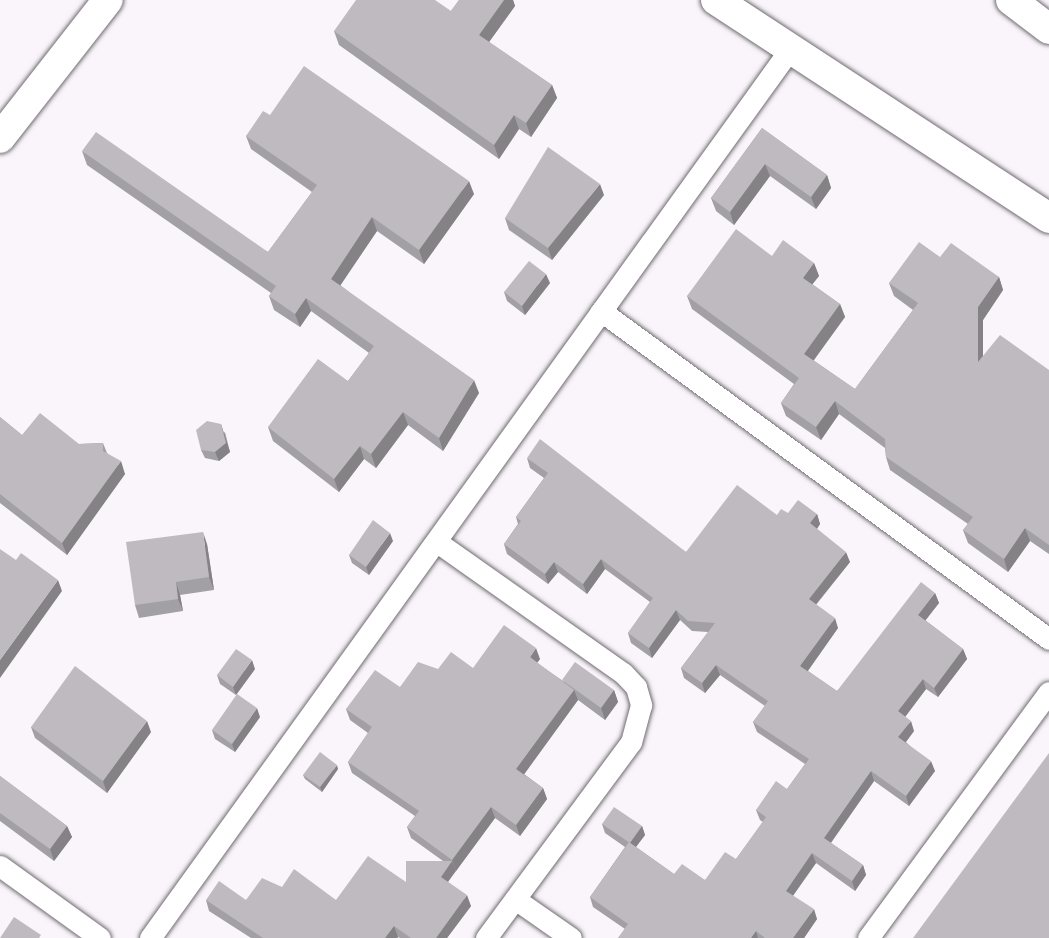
<!DOCTYPE html>
<html>
<head>
<meta charset="utf-8">
<style>
  body { margin:0 }
  #map { position:relative; width:1049px; height:938px; overflow:hidden; background:#faf5fb; font-family:Spectral,serif }
  div>[style] { position:absolute }
  .roads { filter:drop-shadow(0 0 2px #6f6b70) drop-shadow(0 0 2px #6f6b70) }
  .minor>* { height:21px; margin:-10.5px; padding:0 10.5px; transform-origin:10.5px; border-radius:10.5px; background:#fff }
  .secondary>* { height:30px; margin:-15px; padding:0 15px; transform-origin:15px; border-radius:15px; background:#fff }
  .wall>* { inset:0; background:#a3a0a5 }
  .shaded-wall>* { inset:0; background:#858286 }
  .building>* { inset:0; background:#bebac0 }
  span { translate:-50% -50%; white-space:nowrap; text-align:center; line-height:1.15; -webkit-text-stroke:5px #fff; paint-order:stroke }
</style>
</head>
<body>
<div id="map">
  <div class="roads">
    <div class="minor">
      <i style="left:601px;top:311px;width:555px;rotate:36.21deg"></i>
      <i style="left:437px;top:542px;width:228px;rotate:35.2deg"></i>
      <i style="left:623px;top:673px;width:19px;rotate:47deg"></i>
      <i style="left:636px;top:687px;width:19px;rotate:74deg"></i>
      <i style="left:641px;top:705px;width:38px;rotate:105deg"></i>
      <i style="left:631px;top:742px;width:244px;rotate:126.5deg"></i>
      <i style="left:0;top:866px;width:123px;rotate:35.8deg"></i>
      <i style="left:515px;top:899px;width:68px;rotate:34.9deg"></i>
      <i style="left:150px;top:938px;width:1095px;rotate:-54.25deg"></i>
      <i style="left:868px;top:938px;width:305px;rotate:-53.7deg"></i>
    </div>
    <div class="secondary">
      <i style="left:716px;top:0;width:398px;rotate:33.2deg"></i>
      <i style="left:1011px;top:0;width:48px;rotate:37.3deg"></i>
      <i style="left:0;top:138px;width:175px;rotate:-52deg"></i>
    </div>
  </div>
  <div class="wall">
    <i style="clip-path:polygon(459px 0,513px 0,515px 6px,489px 42px,552px 85px,557px 98px,531px 137px,519px 129px,499px 159px,339px 45px,334px 31px,451px 11px)"></i>
    <i style="clip-path:polygon(270px 115px,474px 194px,424px 264px,377px 231px,340px 285px,479px 393px,443px 451px,408px 425px,376px 468px,364px 459px,339px 492px,273px 441px,268px 427px,348px 381px,369px 353px,311px 311px,300px 327px,274px 310px,269px 296px,271px 293px,87px 165px,82px 151px,268px 252px,312px 192px,251px 149px,246px 136px)"></i>
    <i style="clip-path:polygon(762px 128px,827px 175px,831px 188px,816px 209px,770px 176px,734px 225px,716px 211px,711px 198px)"></i>
    <i style="clip-path:polygon(604px 195px,552px 260px,509px 230px,505px 218px)"></i>
    <i style="clip-path:polygon(772px 256px,814px 263px,819px 276px,812px 284px,840px 304px,845px 317px,813px 360px,855px 389px,913px 310px,894px 296px,889px 283px,940px 257px,999px 277px,1003px 290px,983px 320px,983px 356px,1049px 370px,1049px 554px,1030px 541px,1008px 572px,968px 543px,963px 530px,968px 524px,890px 470px,886px 457px,885px 448px,839px 414px,821px 440px,786px 416px,781px 403px,794px 384px,692px 309px,687px 296px)"></i>
    <i style="clip-path:polygon(550px 283px,525px 315px,507px 301px,504px 292px)"></i>
    <i style="clip-path:polygon(0 417px,22px 435px,79px 444px,103px 443px,107px 453px,125px 474px,67px 555px,0 503px)"></i>
    <i style="clip-path:polygon(225px 432px,230px 452px,219px 461px,205px 458px,201px 450px)"></i>
    <i style="clip-path:polygon(527px 458px,686px 552px,777px 515px,788px 513px,817px 514px,820px 524px,817px 529px,850px 562px,816px 605px,838px 628px,808px 671px,837px 691px,935px 593px,939px 603px,925px 620px,963px 649px,967px 659px,938px 697px,926px 689px,905px 717px,914px 731px,906px 742px,935px 771px,909px 806px,874px 781px,831px 843px,863px 865px,866px 875px,855px 891px,816px 863px,793px 896px,817px 919px,804px 938px,618px 938px,625px 929px,593px 907px,590px 897px,625px 847px,605px 833px,602px 824px,642px 826px,645px 835px,636px 847px,674px 874px,705px 880px,736px 859px,763px 822px,760px 820px,756px 810px,787px 789px,805px 764px,757px 732px,753px 722px,765px 706px,720px 675px,705px 693px,684px 678px,681px 668px,708px 632px,692px 631px,680px 620px,652px 658px,631px 643px,628px 633px,650px 602px,605px 569px,587px 594px,558px 572px,548px 584px,507px 554px,504px 544px,518px 524px,516px 517px,544px 478px,530px 468px)"></i>
    <i style="clip-path:polygon(393px 541px,369px 575px,352px 563px,349px 555px)"></i>
    <i style="clip-path:polygon(207px 544px,214px 590px,180px 595px,183px 611px,139px 618px,135px 605px)"></i>
    <i style="clip-path:polygon(540px 659px,537px 663px,563px 681px,614px 690px,618px 702px,605px 720px,578px 700px,524px 774px,543px 788px,547px 799px,520px 836px,495px 818px,456px 871px,456px 870px,448px 882px,471px 906px,447px 938px,400px 938px,398px 937px,397px 938px,251px 938px,209px 911px,206px 900px,246px 900px,282px 887px,336px 900px,406px 882px,443px 861px,411px 838px,407px 827px,415px 816px,352px 773px,348px 762px,368px 733px,350px 720px,346px 709px,400px 687px,438px 669px,473px 668px)"></i>
    <i style="clip-path:polygon(255px 669px,236px 695px,220px 684px,217px 675px)"></i>
    <i style="clip-path:polygon(260px 717px,235px 752px,215px 739px,212px 730px)"></i>
    <i style="clip-path:polygon(31px 727px,151px 732px,107px 793px,35px 738px)"></i>
    <i style="clip-path:polygon(338px 769px,322px 792px,305px 779px,303px 775px)"></i>
    <i style="clip-path:polygon(0 776px,67px 826px,72px 837px,54px 861px,0 821px)"></i>
  </div>
  <div class="shaded-wall">
    <i style="clip-path:polygon(504px 0,513px 0,515px 6px,484px 49px,479px 35px)"></i>
    <i style="clip-path:polygon(552px 85px,557px 98px,531px 137px,526px 123px)"></i>
    <i style="clip-path:polygon(514px 115px,519px 129px,499px 159px,494px 145px)"></i>
    <i style="clip-path:polygon(765px 164px,770px 176px,734px 225px,730px 212px)"></i>
    <i style="clip-path:polygon(827px 175px,831px 188px,816px 209px,811px 197px)"></i>
    <i style="clip-path:polygon(469px 181px,474px 194px,424px 264px,419px 250px)"></i>
    <i style="clip-path:polygon(600px 184px,604px 195px,552px 260px,548px 248px)"></i>
    <i style="clip-path:polygon(372px 217px,377px 231px,336px 292px,331px 279px)"></i>
    <i style="clip-path:polygon(814px 263px,819px 276px,808px 290px,803px 278px)"></i>
    <i style="clip-path:polygon(546px 274px,550px 283px,525px 315px,522px 306px)"></i>
    <i style="clip-path:polygon(999px 277px,1003px 290px,983px 320px,983px 374px,978px 362px,978px 307px)"></i>
    <i style="clip-path:polygon(306px 298px,311px 311px,300px 327px,295px 314px)"></i>
    <i style="clip-path:polygon(840px 304px,845px 317px,809px 367px,804px 354px)"></i>
    <i style="clip-path:polygon(474px 380px,479px 393px,443px 451px,439px 438px)"></i>
    <i style="clip-path:polygon(835px 401px,839px 414px,821px 440px,816px 427px)"></i>
    <i style="clip-path:polygon(403px 412px,408px 425px,376px 468px,371px 454px)"></i>
    <i style="clip-path:polygon(221px 424px,230px 452px,219px 461px,215px 452px)"></i>
    <i style="clip-path:polygon(360px 446px,364px 459px,339px 492px,334px 479px)"></i>
    <i style="clip-path:polygon(121px 461px,125px 474px,67px 555px,62px 543px)"></i>
    <i style="clip-path:polygon(817px 514px,820px 524px,814px 533px,810px 523px)"></i>
    <i style="clip-path:polygon(1025px 528px,1030px 541px,1008px 572px,1004px 559px)"></i>
    <i style="clip-path:polygon(203px 532px,207px 544px,214px 590px,209px 577px)"></i>
    <i style="clip-path:polygon(390px 533px,393px 541px,369px 575px,366px 567px)"></i>
    <i style="clip-path:polygon(846px 552px,850px 562px,812px 609px,809px 599px)"></i>
    <i style="clip-path:polygon(601px 559px,605px 569px,587px 594px,583px 584px)"></i>
    <i style="clip-path:polygon(554px 562px,558px 572px,548px 584px,545px 574px)"></i>
    <i style="clip-path:polygon(58px 580px,62px 591px,0 678px,0 660px)"></i>
    <i style="clip-path:polygon(176px 582px,180px 595px,183px 611px,178px 599px)"></i>
    <i style="clip-path:polygon(935px 593px,939px 603px,922px 625px,918px 615px)"></i>
    <i style="clip-path:polygon(676px 610px,680px 620px,652px 658px,649px 648px)"></i>
    <i style="clip-path:polygon(835px 618px,838px 628px,804px 676px,800px 666px)"></i>
    <i style="clip-path:polygon(536px 648px,540px 659px,533px 668px,530px 657px)"></i>
    <i style="clip-path:polygon(963px 649px,967px 659px,938px 697px,934px 688px)"></i>
    <i style="clip-path:polygon(252px 660px,255px 669px,236px 695px,233px 687px)"></i>
    <i style="clip-path:polygon(716px 665px,720px 675px,705px 693px,702px 683px)"></i>
    <i style="clip-path:polygon(923px 679px,926px 689px,902px 721px,898px 711px)"></i>
    <i style="clip-path:polygon(574px 690px,578px 700px,520px 780px,516px 769px)"></i>
    <i style="clip-path:polygon(614px 690px,618px 702px,605px 720px,601px 708px)"></i>
    <i style="clip-path:polygon(257px 708px,260px 717px,235px 752px,232px 744px)"></i>
    <i style="clip-path:polygon(147px 721px,151px 732px,107px 793px,103px 781px)"></i>
    <i style="clip-path:polygon(911px 721px,914px 731px,902px 747px,898px 737px)"></i>
    <i style="clip-path:polygon(931px 761px,935px 771px,909px 806px,906px 796px)"></i>
    <i style="clip-path:polygon(337px 765px,338px 769px,322px 792px,320px 787px)"></i>
    <i style="clip-path:polygon(871px 771px,874px 781px,827px 848px,824px 838px)"></i>
    <i style="clip-path:polygon(543px 788px,547px 799px,520px 836px,516px 825px)"></i>
    <i style="clip-path:polygon(491px 807px,495px 818px,456px 871px,452px 860px)"></i>
    <i style="clip-path:polygon(67px 826px,72px 837px,54px 861px,50px 849px)"></i>
    <i style="clip-path:polygon(642px 826px,645px 835px,632px 852px,629px 843px)"></i>
    <i style="clip-path:polygon(812px 853px,816px 863px,789px 901px,786px 891px)"></i>
    <i style="clip-path:polygon(452px 861px,456px 871px,444px 887px,441px 877px)"></i>
    <i style="clip-path:polygon(863px 865px,866px 875px,855px 891px,852px 881px)"></i>
    <i style="clip-path:polygon(467px 895px,471px 906px,447px 938px,436px 938px)"></i>
    <i style="clip-path:polygon(814px 909px,817px 919px,804px 938px,793px 938px)"></i>
    <i style="clip-path:polygon(394px 926px,398px 937px,397px 938px,385px 938px)"></i>
    <i style="clip-path:polygon(756px 931px,758px 938px,751px 938px)"></i>
  </div>
  <div class="building">
    <i style="clip-path:polygon(356px 0,435px 0,451px 11px,459px 0,504px 0,479px 35px,552px 85px,526px 123px,514px 115px,494px 145px,334px 31px)"></i>
    <i style="clip-path:polygon(304px 66px,469px 181px,419px 250px,372px 217px,331px 279px,474px 380px,439px 438px,403px 412px,371px 454px,360px 446px,334px 479px,268px 427px,318px 359px,348px 381px,374px 346px,306px 298px,295px 314px,269px 296px,276px 286px,82px 151px,96px 132px,268px 252px,317px 185px,246px 136px,263px 111px,270px 115px)"></i>
    <i style="clip-path:polygon(762px 128px,827px 175px,811px 197px,765px 164px,730px 212px,711px 198px)"></i>
    <i style="clip-path:polygon(548px 147px,600px 184px,548px 248px,505px 218px)"></i>
    <i style="clip-path:polygon(736px 229px,772px 256px,783px 240px,814px 263px,803px 278px,840px 304px,804px 354px,855px 389px,918px 303px,889px 283px,919px 242px,940px 257px,951px 243px,999px 277px,978px 307px,978px 362px,1000px 335px,1049px 370px,1049px 545px,1025px 528px,1004px 559px,963px 530px,973px 517px,886px 457px,885px 439px,835px 401px,816px 427px,781px 403px,799px 378px,687px 296px)"></i>
    <i style="clip-path:polygon(529px 261px,546px 274px,522px 306px,504px 292px)"></i>
    <i style="clip-path:polygon(40px 413px,79px 444px,103px 443px,103px 451px,121px 461px,62px 543px,0 494px,0 417px,22px 435px)"></i>
    <i style="clip-path:polygon(207px 421px,221px 424px,226px 443px,215px 452px,201px 450px,196px 430px)"></i>
    <i style="clip-path:polygon(540px 439px,686px 552px,737px 485px,777px 515px,781px 509px,788px 513px,798px 500px,817px 514px,810px 523px,846px 552px,809px 599px,835px 618px,800px 666px,837px 691px,921px 582px,935px 593px,918px 615px,963px 649px,934px 688px,923px 679px,898px 711px,911px 721px,898px 737px,931px 761px,906px 796px,871px 771px,824px 838px,863px 865px,852px 881px,812px 853px,786px 891px,814px 909px,793px 938px,765px 938px,756px 931px,751px 938px,618px 938px,628px 924px,590px 897px,629px 842px,674px 874px,682px 864px,705px 880px,725px 852px,736px 859px,766px 817px,756px 810px,776px 781px,787px 789px,809px 759px,753px 722px,768px 701px,716px 665px,702px 683px,681px 668px,715px 623px,688px 621px,676px 610px,649px 648px,628px 633px,653px 598px,601px 559px,583px 584px,554px 562px,545px 574px,504px 544px,521px 521px,516px 517px,548px 473px,527px 458px)"></i>
    <i style="clip-path:polygon(373px 520px,390px 533px,366px 567px,349px 555px)"></i>
    <i style="clip-path:polygon(203px 532px,209px 577px,176px 582px,178px 599px,135px 605px,126px 542px)"></i>
    <i style="clip-path:polygon(0 549px,16px 560px,21px 553px,58px 580px,0 660px)"></i>
    <i style="clip-path:polygon(504px 625px,536px 648px,530px 657px,574px 690px,516px 769px,543px 788px,516px 825px,491px 807px,452px 860px,407px 827px,419px 811px,348px 762px,372px 727px,346px 709px,375px 670px,400px 687px,418px 662px,438px 669px,451px 652px,473px 668px)"></i>
    <i style="clip-path:polygon(236px 649px,252px 660px,233px 687px,217px 675px)"></i>
    <i style="clip-path:polygon(575px 662px,614px 690px,601px 708px,562px 680px)"></i>
    <i style="clip-path:polygon(75px 666px,147px 721px,103px 781px,31px 727px)"></i>
    <i style="clip-path:polygon(237px 694px,257px 708px,232px 744px,212px 730px)"></i>
    <i style="clip-path:polygon(320px 752px,337px 765px,320px 787px,303px 775px)"></i>
    <i style="clip-path:polygon(1049px 753px,1049px 938px,913px 938px)"></i>
    <i style="clip-path:polygon(0 776px,67px 826px,50px 849px,0 813px)"></i>
    <i style="clip-path:polygon(614px 807px,642px 826px,630px 843px,602px 824px)"></i>
    <i style="clip-path:polygon(368px 856px,406px 882px,406px 861px,452px 861px,441px 877px,467px 895px,436px 938px,411px 938px,394px 926px,385px 938px,263px 938px,206px 900px,219px 881px,246px 900px,262px 878px,282px 887px,294px 869px,336px 900px)"></i>
    <i style="clip-path:polygon(14px 917px,41px 935px,39px 938px,0 938px)"></i>
  </div>
</div>
</body>
</html>
